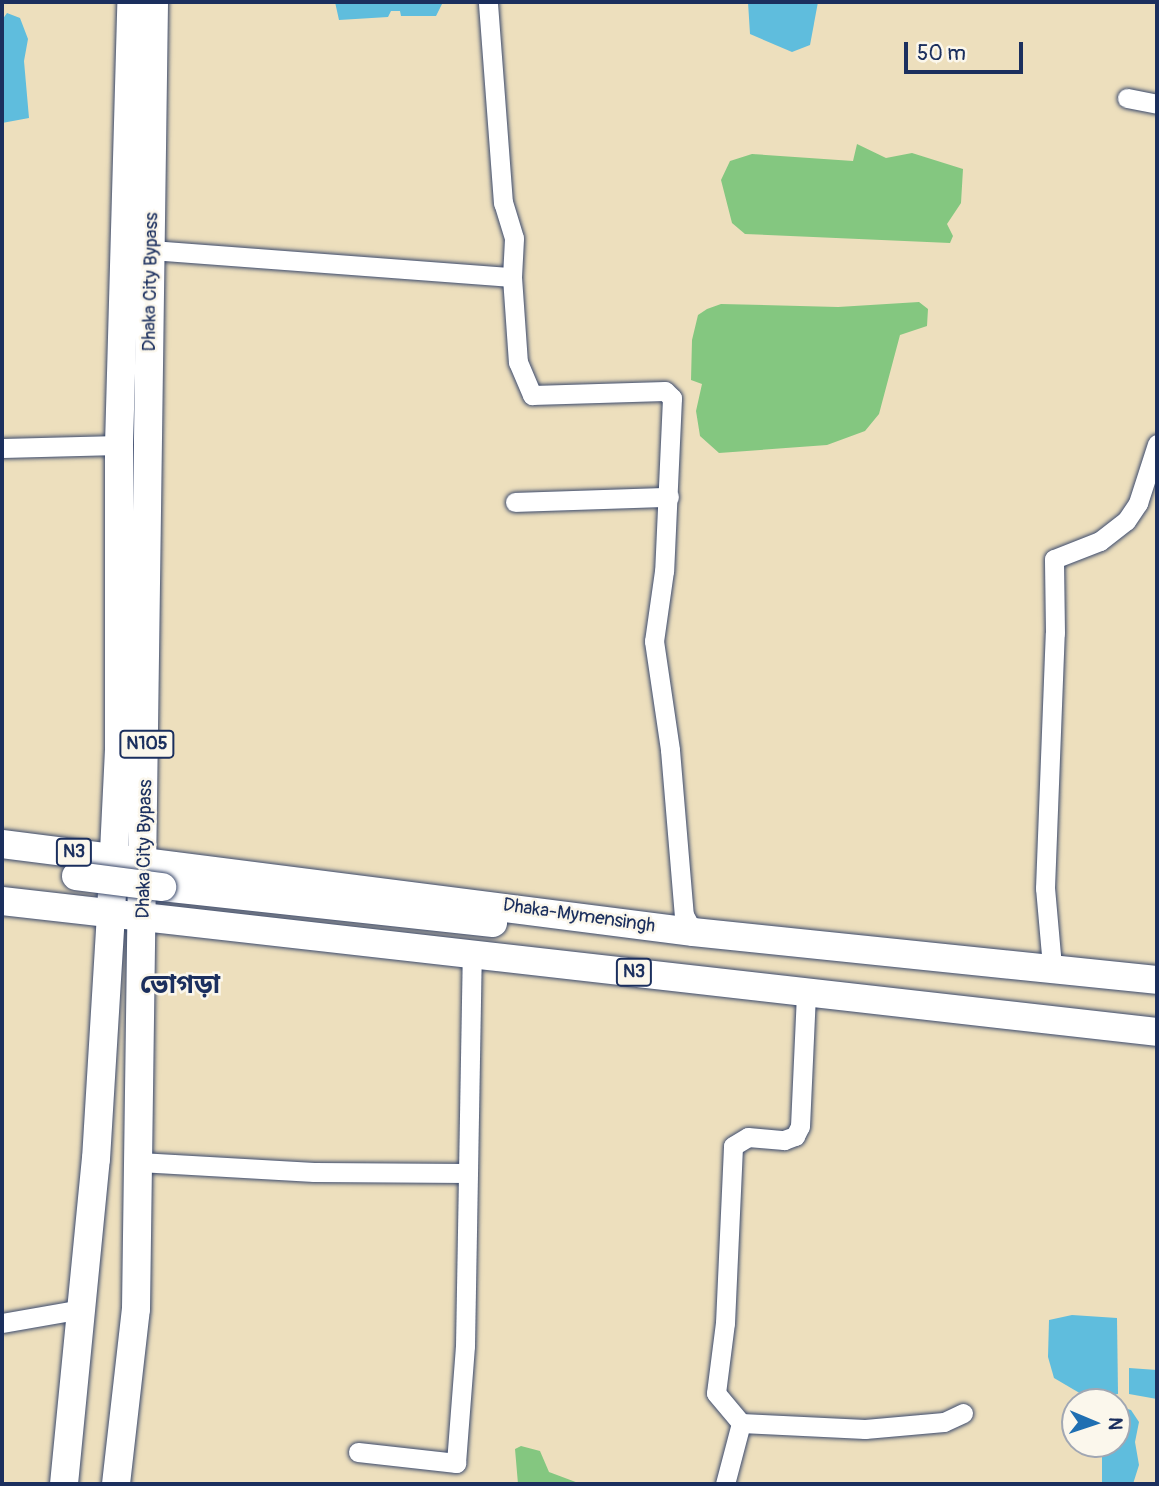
<!DOCTYPE html>
<html>
<head>
<meta charset="utf-8">
<style>
  body { margin:0 }
  #map { position:relative; width:1159px; height:1486px; overflow:hidden; background:#eddfbd; font-family:Pangolin,"Noto Sans Bengali",sans-serif }
  div>[style] { position:absolute }
  .green>* { inset:0; background:#84c780 }
  .water>* { inset:0; background:#5fbddd }
  .roads { filter:drop-shadow(0 0 2px #3a496c) drop-shadow(0 0 2px #3a496c) }
  .minor>* { height:19px; margin:-9.5px; padding:0 9.5px; transform-origin:9.5px; border-radius:9.5px; background:#fff }
  .highway>* { height:28px; margin:-14px; padding:0 14px; transform-origin:14px; border-radius:14px; background:#fff }
  .bridges { filter:drop-shadow(0 0 2px #3a496c) drop-shadow(0 0 2px #3a496c) }
  .highway-bridge>* { height:28px; margin:-14px; padding:0 14px; transform-origin:14px; border-radius:14px; background:#fff }
  span { translate:-50% -50%; white-space:nowrap; text-align:center; line-height:1.15; -webkit-text-stroke:5px #fbf7ec; paint-order:stroke }
  .shield-label span { padding:2px 5px; background:#fbf7ec; border:2px solid; border-radius:5px; -webkit-text-stroke-width:0 }
  .shield-label { font-size:18px; color:#1b2f5e; font-weight:700 }
  .street-label { font-size:19px; color:#1b2f5e }
  .district-label { font-size:26px; color:#1b2f5e; font-weight:700 }
  .frame { position:absolute; inset:0; border:4px solid #1b2f5e; pointer-events:none }
  .north { position:absolute; left:1061px; top:1388px; width:70px; height:70px; box-sizing:border-box; background:#fbf7ec; border:2px solid #a1a7b3; border-radius:50%; rotate:92deg; font-size:19px; font-weight:700; line-height:28px; text-align:center; color:#1b2f5e }
  .north::after { content:''; display:block; margin:auto; width:24px; height:32px; background:#1f6fb2; clip-path:polygon(50% 0,100% 100%,50% 72%,0 100%) }
  .scale { position:absolute; left:904px; top:42px; width:119px; height:32px; box-sizing:border-box; border:4px solid #1b2f5e; border-top:0; padding-left:9px; font-size:21px; line-height:24px; white-space:nowrap; color:#1b2f5e; -webkit-text-stroke:5px #fbf7ec; paint-order:stroke }
</style>
</head>
<body>
<div id="map">
  <div class="green">
    <i style="clip-path:polygon(857px 144px,886px 158px,912px 153px,963px 169px,961px 203px,947px 224px,953px 236px,950px 243px,745px 234px,732px 223px,721px 180px,730px 161px,752px 154px,853px 161px)"></i>
    <i style="clip-path:polygon(919px 302px,928px 309px,927px 326px,900px 335px,879px 414px,865px 431px,827px 445px,719px 453px,700px 436px,696px 411px,702px 384px,691px 380px,692px 340px,698px 315px,707px 309px,721px 304px,838px 307px)"></i>
    <i style="clip-path:polygon(521px 1446px,540px 1451px,549px 1472px,581px 1484px,518px 1484px,515px 1449px)"></i>
  </div>
  <div class="water">
    <i style="clip-path:polygon(335px 2px,443px 2px,436px 16px,401px 16px,400px 11px,391px 11px,388px 17px,339px 20px)"></i>
    <i style="clip-path:polygon(748px 2px,818px 2px,810px 45px,792px 52px,750px 34px)"></i>
    <i style="clip-path:polygon(7px 13px,20px 18px,28px 39px,24px 61px,29px 118px,2px 123px,2px 20px)"></i>
    <i style="clip-path:polygon(1072px 1315px,1117px 1318px,1118px 1394px,1088px 1398px,1054px 1378px,1048px 1357px,1049px 1320px)"></i>
    <i style="clip-path:polygon(1129px 1368px,1157px 1370px,1157px 1399px,1129px 1394px)"></i>
    <i style="clip-path:polygon(1117px 1406px,1131px 1410px,1139px 1422px,1135px 1442px,1139px 1465px,1133px 1484px,1102px 1484px,1102px 1451px,1094px 1444px,1117px 1444px)"></i>
  </div>
  <div class="roads">
    <div class="minor">
      <i style="left:1127px;top:98px;width:31px;rotate:11deg"></i>
      <i style="left:151px;top:250px;width:362px;rotate:4.3deg"></i>
      <i style="left:512px;top:277px;width:39px;rotate:-87deg"></i>
      <i style="left:514px;top:238px;width:37px;rotate:-107deg"></i>
      <i style="left:503px;top:203px;width:202px;rotate:-94.3deg"></i>
      <i style="left:512px;top:277px;width:85px;rotate:86deg"></i>
      <i style="left:518px;top:362px;width:36px;rotate:67deg"></i>
      <i style="left:532px;top:395px;width:133px;rotate:-1.7deg"></i>
      <i style="left:665px;top:391px;width:10px;rotate:45deg"></i>
      <i style="left:672px;top:398px;width:173px;rotate:92.6deg"></i>
      <i style="left:664px;top:571px;width:71px;rotate:98.1deg"></i>
      <i style="left:654px;top:641px;width:110px;rotate:81.6deg"></i>
      <i style="left:670px;top:750px;width:166px;rotate:85.2deg"></i>
      <i style="left:684px;top:915px;width:19px;rotate:62deg"></i>
      <i style="left:2px;top:448px;width:117px;rotate:-1.5deg"></i>
      <i style="left:515px;top:502px;width:154px;rotate:-1.9deg"></i>
      <i style="left:1052px;top:966px;width:78px;rotate:-95.1deg"></i>
      <i style="left:1045px;top:888px;width:255px;rotate:-87.8deg"></i>
      <i style="left:1055px;top:633px;width:74px;rotate:-90.8deg"></i>
      <i style="left:1054px;top:559px;width:49px;rotate:-21.4deg"></i>
      <i style="left:1100px;top:541px;width:33px;rotate:-38deg"></i>
      <i style="left:1126px;top:521px;width:22px;rotate:-56deg"></i>
      <i style="left:1138px;top:503px;width:62px;rotate:-72.1deg"></i>
      <i style="left:139px;top:1162px;width:175px;rotate:3.3deg"></i>
      <i style="left:314px;top:1172px;width:154px;rotate:0.4deg"></i>
      <i style="left:468px;top:1173px;width:221px;rotate:-89deg"></i>
      <i style="left:2px;top:1323px;width:81px;rotate:-9.9deg"></i>
      <i style="left:741px;top:1423px;width:124px;rotate:2.8deg"></i>
      <i style="left:865px;top:1429px;width:79px;rotate:-5.1deg"></i>
      <i style="left:944px;top:1422px;width:21px;rotate:-25deg"></i>
      <i style="left:358px;top:1452px;width:99px;rotate:6.4deg"></i>
      <i style="left:456px;top:1463px;width:117px;rotate:-85.6deg"></i>
      <i style="left:465px;top:1346px;width:173px;rotate:-89deg"></i>
      <i style="left:725px;top:1484px;width:63px;rotate:-75.3deg"></i>
      <i style="left:741px;top:1423px;width:39px;rotate:-130deg"></i>
      <i style="left:716px;top:1393px;width:71px;rotate:-82.7deg"></i>
      <i style="left:725px;top:1323px;width:177px;rotate:-87.4deg"></i>
      <i style="left:733px;top:1146px;width:17px;rotate:-31deg"></i>
      <i style="left:748px;top:1137px;width:36px;rotate:5deg"></i>
      <i style="left:784px;top:1140px;width:12px;rotate:-20deg"></i>
      <i style="left:795px;top:1136px;width:11px;rotate:-63deg"></i>
      <i style="left:800px;top:1126px;width:134px;rotate:-87.4deg"></i>
    </div>
    <div class="highway">
      <i style="left:2px;top:844px;width:697px;rotate:7.26deg"></i>
      <i style="left:693px;top:932px;width:466px;rotate:5.9deg"></i>
      <i style="left:162px;top:887px;width:333px;rotate:6.2deg"></i>
      <i style="left:2px;top:901px;width:1162px;rotate:6.47deg"></i>
      <i style="left:64px;top:1484px;width:327px;rotate:-84.4deg"></i>
      <i style="left:96px;top:1159px;width:246px;rotate:-86.5deg"></i>
      <i style="left:111px;top:913px;width:162px;rotate:-87.2deg"></i>
      <i style="left:119px;top:751px;width:306px;rotate:-90deg"></i>
      <i style="left:119px;top:445px;width:443px;rotate:-88.4deg"></i>
      <i style="left:116px;top:1484px;width:176px;rotate:-83.5deg"></i>
      <i style="left:136px;top:1309px;width:1307px;rotate:-89.21deg"></i>
    </div>
  </div>
  <div class="bridges">
    <div class="highway-bridge">
      <i style="left:76px;top:876px;width:87px;rotate:7.3deg"></i>
    </div>
  </div>
  <div class="shield-label">
    <span style="left:147px;top:744px">N105</span>
    <span style="left:74px;top:852px">N3</span>
    <span style="left:634px;top:972px">N3</span>
  </div>
  <div class="street-label">
    <span style="left:151px;top:282px;rotate:-89deg">Dhaka City Bypass</span>
    <span style="left:145px;top:849px;rotate:-89deg">Dhaka City Bypass</span>
    <span style="left:579px;top:916px;rotate:8deg">Dhaka-Mymensingh</span>
  </div>
  <div class="district-label">
    <span style="left:180px;top:986px">ভোগড়া</span>
  </div>
  <div class="frame"></div>
  <div class="north">N</div>
  <div class="scale">50 m</div>
</div>
</body>
</html>
